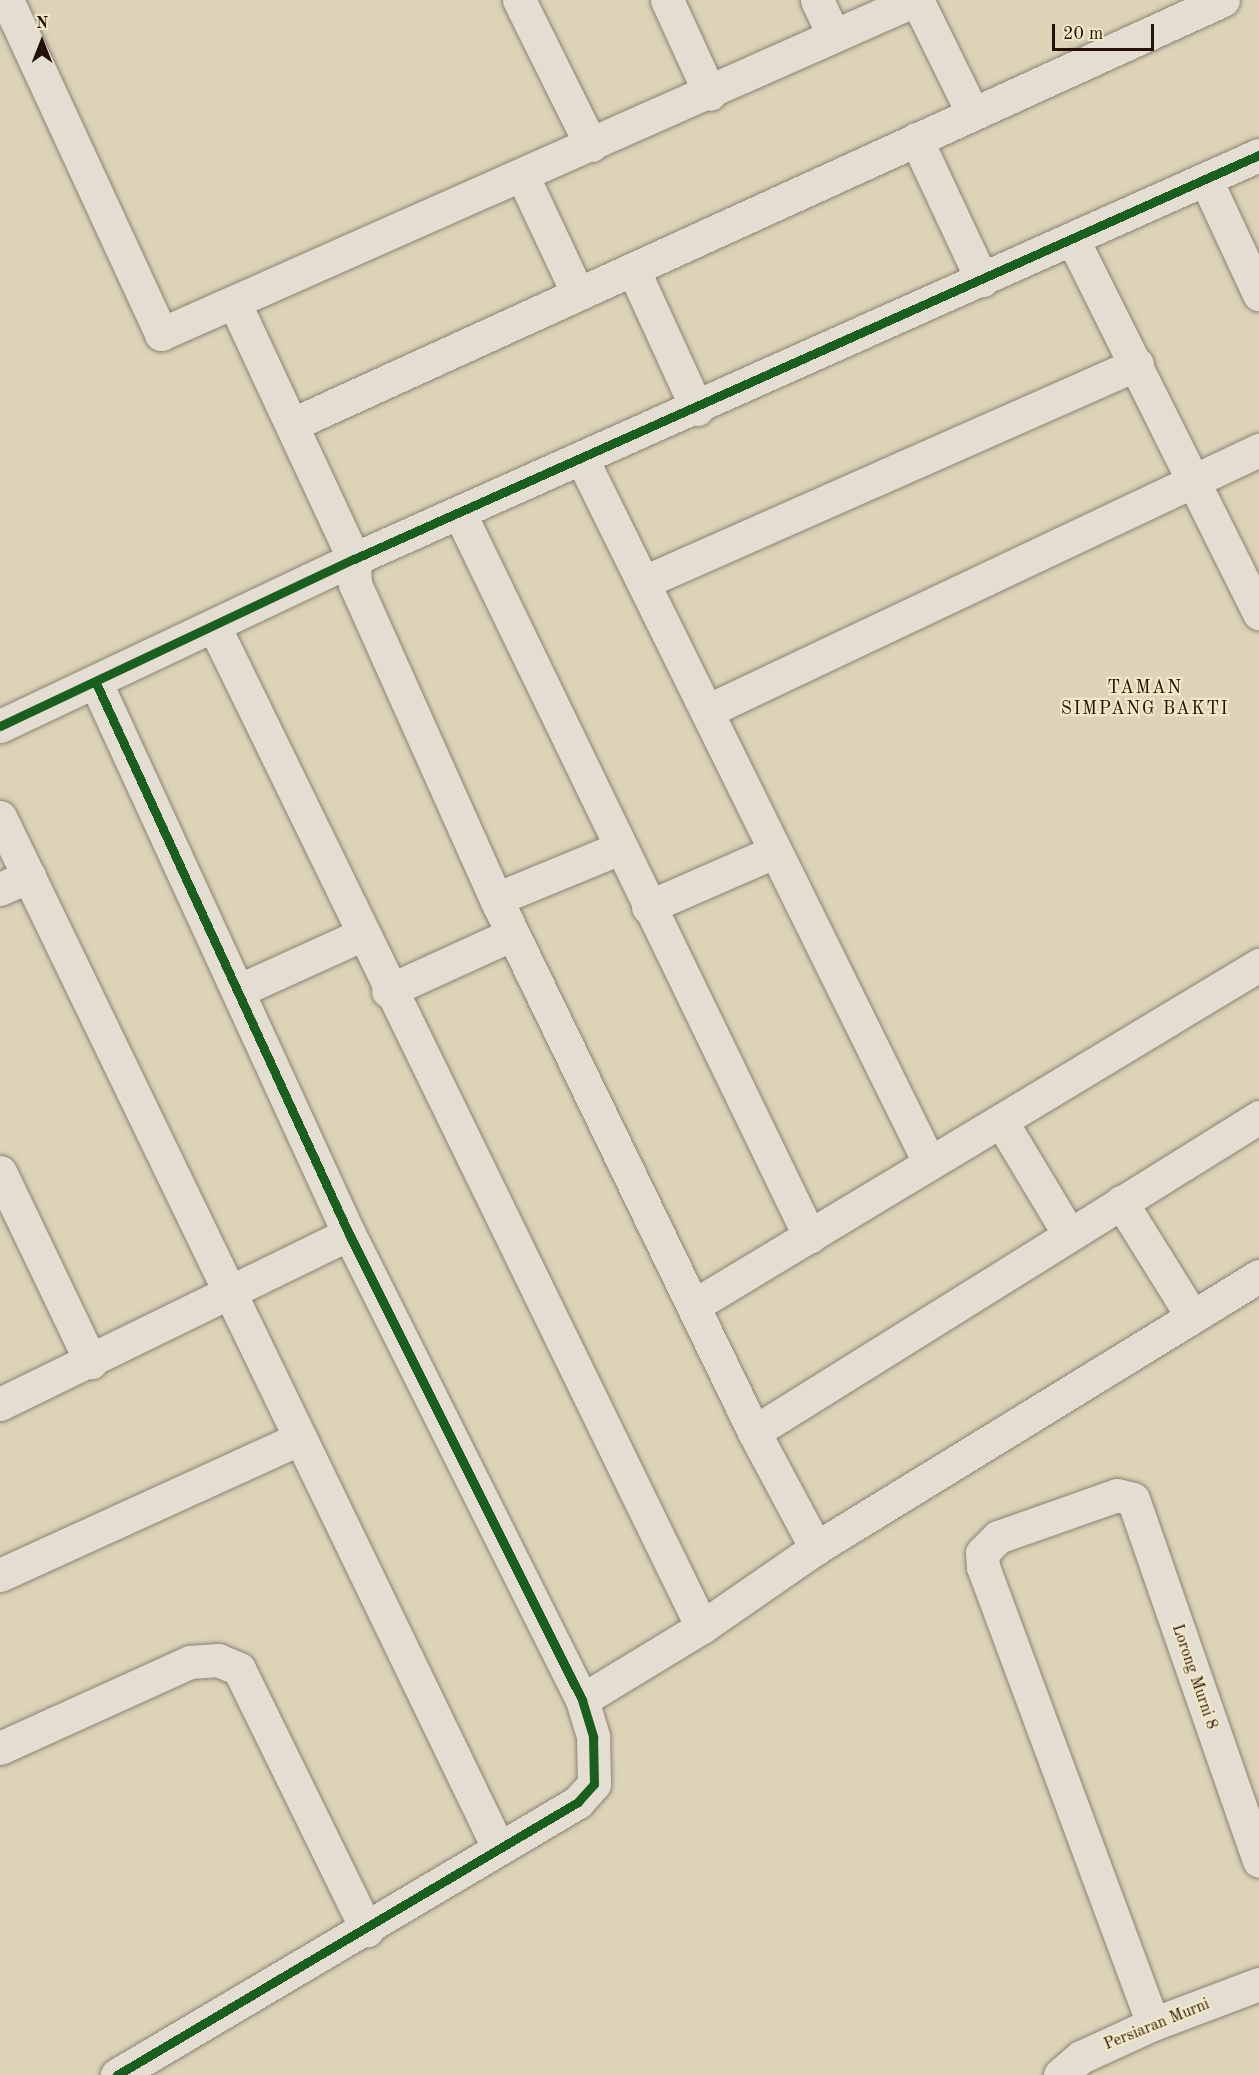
<!DOCTYPE html>
<html>
<head>
<meta charset="utf-8">
<style>
  body { margin:0 }
  #map { position:relative; width:1259px; height:2075px; overflow:hidden; background:#dcd3b8; font-family:"Old Standard TT",serif }
  div>[style] { position:absolute }
  .roads { filter:drop-shadow(0 0 2px #8b8373) drop-shadow(0 0 2px #8b8373) }
  .minor>* { height:33px; margin:-16.5px; padding:0 16.5px; transform-origin:16.5px; border-radius:16.5px; background:#e3ded1 }
  .cycleway>* { height:9px; margin:-4.5px; padding:0 4.5px; transform-origin:4.5px; border-radius:4.5px; background:#1b5e20 }
  span { translate:-50% -50%; white-space:nowrap; text-align:center; line-height:1.15; -webkit-text-stroke:4.5px #f2e7c7; paint-order:stroke }
  .street-label { font-size:16px; color:#231205 }
  .neighbourhood-label { font-size:18px; color:#231205; letter-spacing:1.5px }
  .north { position:absolute; left:12px; top:12px; width:60px; height:60px; -webkit-text-stroke:4px #f2e7c7; paint-order:stroke; rotate:0deg; font-size:16px; font-weight:700; line-height:24px; text-align:center; color:#231205 }
  .north::after { content:''; display:block; margin:auto; width:21px; height:27px; background:#231205; clip-path:polygon(50% 0,100% 100%,50% 72%,0 100%) }
  .scale { position:absolute; left:1052px; top:24px; width:102px; height:27px; box-sizing:border-box; border:3px solid #231205; border-top:0; padding-left:8px; font-size:18px; line-height:21px; white-space:nowrap; color:#231205; -webkit-text-stroke:4px #f2e7c7; paint-order:stroke }
</style>
</head>
<body>
<div id="map">
  <div class="roads">
    <div class="minor">
      <i style="left:7px;top:0;width:368px;rotate:65.2deg"></i>
      <i style="left:161px;top:334px;width:825px;rotate:-23.89deg"></i>
      <i style="left:519px;top:0;width:162px;rotate:63.6deg"></i>
      <i style="left:667px;top:0;width:103px;rotate:65.4deg"></i>
      <i style="left:817px;top:0;width:38px;rotate:65deg"></i>
      <i style="left:917px;top:0;width:127px;rotate:63.8deg"></i>
      <i style="left:916px;top:139px;width:156px;rotate:64.9deg"></i>
      <i style="left:523px;top:177px;width:129px;rotate:64.8deg"></i>
      <i style="left:1206px;top:180px;width:126px;rotate:65.1deg"></i>
      <i style="left:1074px;top:242px;width:415px;rotate:63.5deg"></i>
      <i style="left:633px;top:269px;width:154px;rotate:65.4deg"></i>
      <i style="left:235px;top:304px;width:281px;rotate:65deg"></i>
      <i style="left:354px;top:559px;width:25px;rotate:88deg"></i>
      <i style="left:355px;top:584px;width:345px;rotate:65.9deg"></i>
      <i style="left:496px;top:899px;width:592px;rotate:64.17deg"></i>
      <i style="left:754px;top:1432px;width:132px;rotate:61.9deg"></i>
      <i style="left:293px;top:424px;width:1022px;rotate:-24.51deg"></i>
      <i style="left:582px;top:459px;width:784px;rotate:63.73deg"></i>
      <i style="left:460px;top:514px;width:803px;rotate:64.17deg"></i>
      <i style="left:644px;top:582px;width:539px;rotate:-23.85deg"></i>
      <i style="left:215px;top:628px;width:1111px;rotate:64.01deg"></i>
      <i style="left:96px;top:683px;width:606px;rotate:65.34deg"></i>
      <i style="left:349px;top:1234px;width:521px;rotate:63.43deg"></i>
      <i style="left:582px;top:1700px;width:39px;rotate:73deg"></i>
      <i style="left:593px;top:1737px;width:47px;rotate:88.8deg"></i>
      <i style="left:594px;top:1784px;width:24px;rotate:132deg"></i>
      <i style="left:578px;top:1802px;width:536px;rotate:149.37deg"></i>
      <i style="left:707px;top:711px;width:611px;rotate:-25.31deg"></i>
      <i style="left:0;top:726px;width:391px;rotate:-25.3deg"></i>
      <i style="left:354px;top:559px;width:991px;rotate:-24.06deg"></i>
      <i style="left:0;top:817px;width:1144px;rotate:64.2deg"></i>
      <i style="left:0;top:889px;width:32px;rotate:-24deg"></i>
      <i style="left:496px;top:899px;width:134px;rotate:-22.4deg"></i>
      <i style="left:648px;top:907px;width:137px;rotate:-23.6deg"></i>
      <i style="left:240px;top:990px;width:133px;rotate:-24.4deg"></i>
      <i style="left:388px;top:991px;width:137px;rotate:-24.5deg"></i>
      <i style="left:1001px;top:1121px;width:132px;rotate:59deg"></i>
      <i style="left:0;top:1172px;width:211px;rotate:64.4deg"></i>
      <i style="left:1121px;top:1202px;width:134px;rotate:58.1deg"></i>
      <i style="left:693px;top:1306px;width:661px;rotate:-31.07deg"></i>
      <i style="left:0;top:1404px;width:388px;rotate:-26deg"></i>
      <i style="left:754px;top:1432px;width:595px;rotate:-31.95deg"></i>
      <i style="left:0;top:1575px;width:330px;rotate:-24.5deg"></i>
      <i style="left:582px;top:1700px;width:140px;rotate:-31.3deg"></i>
      <i style="left:702px;top:1627px;width:139px;rotate:-34.7deg"></i>
      <i style="left:816px;top:1548px;width:520px;rotate:-31.55deg"></i>
      <i style="left:0;top:1748px;width:209px;rotate:-24.4deg"></i>
      <i style="left:190px;top:1662px;width:28px;rotate:-4deg"></i>
      <i style="left:218px;top:1660px;width:23px;rotate:23deg"></i>
      <i style="left:239px;top:1669px;width:291px;rotate:63.9deg"></i>
      <i style="left:1153px;top:2024px;width:488px;rotate:-110.4deg"></i>
      <i style="left:983px;top:1567px;width:14px;rotate:-94deg"></i>
      <i style="left:982px;top:1553px;width:23px;rotate:-45deg"></i>
      <i style="left:998px;top:1537px;width:126px;rotate:-19.4deg"></i>
      <i style="left:1117px;top:1495px;width:16px;rotate:14deg"></i>
      <i style="left:1133px;top:1499px;width:383px;rotate:70.8deg"></i>
      <i style="left:1060px;top:2075px;width:28px;rotate:-41deg"></i>
      <i style="left:1081px;top:2057px;width:79px;rotate:-24.6deg"></i>
      <i style="left:1153px;top:2024px;width:113px;rotate:-20.7deg"></i>
    </div>
  </div>
  <div class="cycleway">
    <i style="left:96px;top:683px;width:606px;rotate:65.34deg"></i>
    <i style="left:349px;top:1234px;width:521px;rotate:63.43deg"></i>
    <i style="left:582px;top:1700px;width:39px;rotate:73deg"></i>
    <i style="left:593px;top:1737px;width:47px;rotate:88.8deg"></i>
    <i style="left:594px;top:1784px;width:24px;rotate:132deg"></i>
    <i style="left:578px;top:1802px;width:536px;rotate:149.37deg"></i>
    <i style="left:0;top:726px;width:391px;rotate:-25.3deg"></i>
    <i style="left:354px;top:559px;width:991px;rotate:-24.06deg"></i>
  </div>
  <div class="street-label">
    <span style="left:1194px;top:1677px;rotate:71deg">Lorong Murni 8</span>
    <span style="left:1157px;top:2025px;rotate:-22deg">Persiaran Murni</span>
  </div>
  <div class="neighbourhood-label">
    <span style="left:1145px;top:699px">TAMAN<br>SIMPANG BAKTI</span>
  </div>
  <div class="north">N</div>
  <div class="scale">20 m</div>
</div>
</body>
</html>
